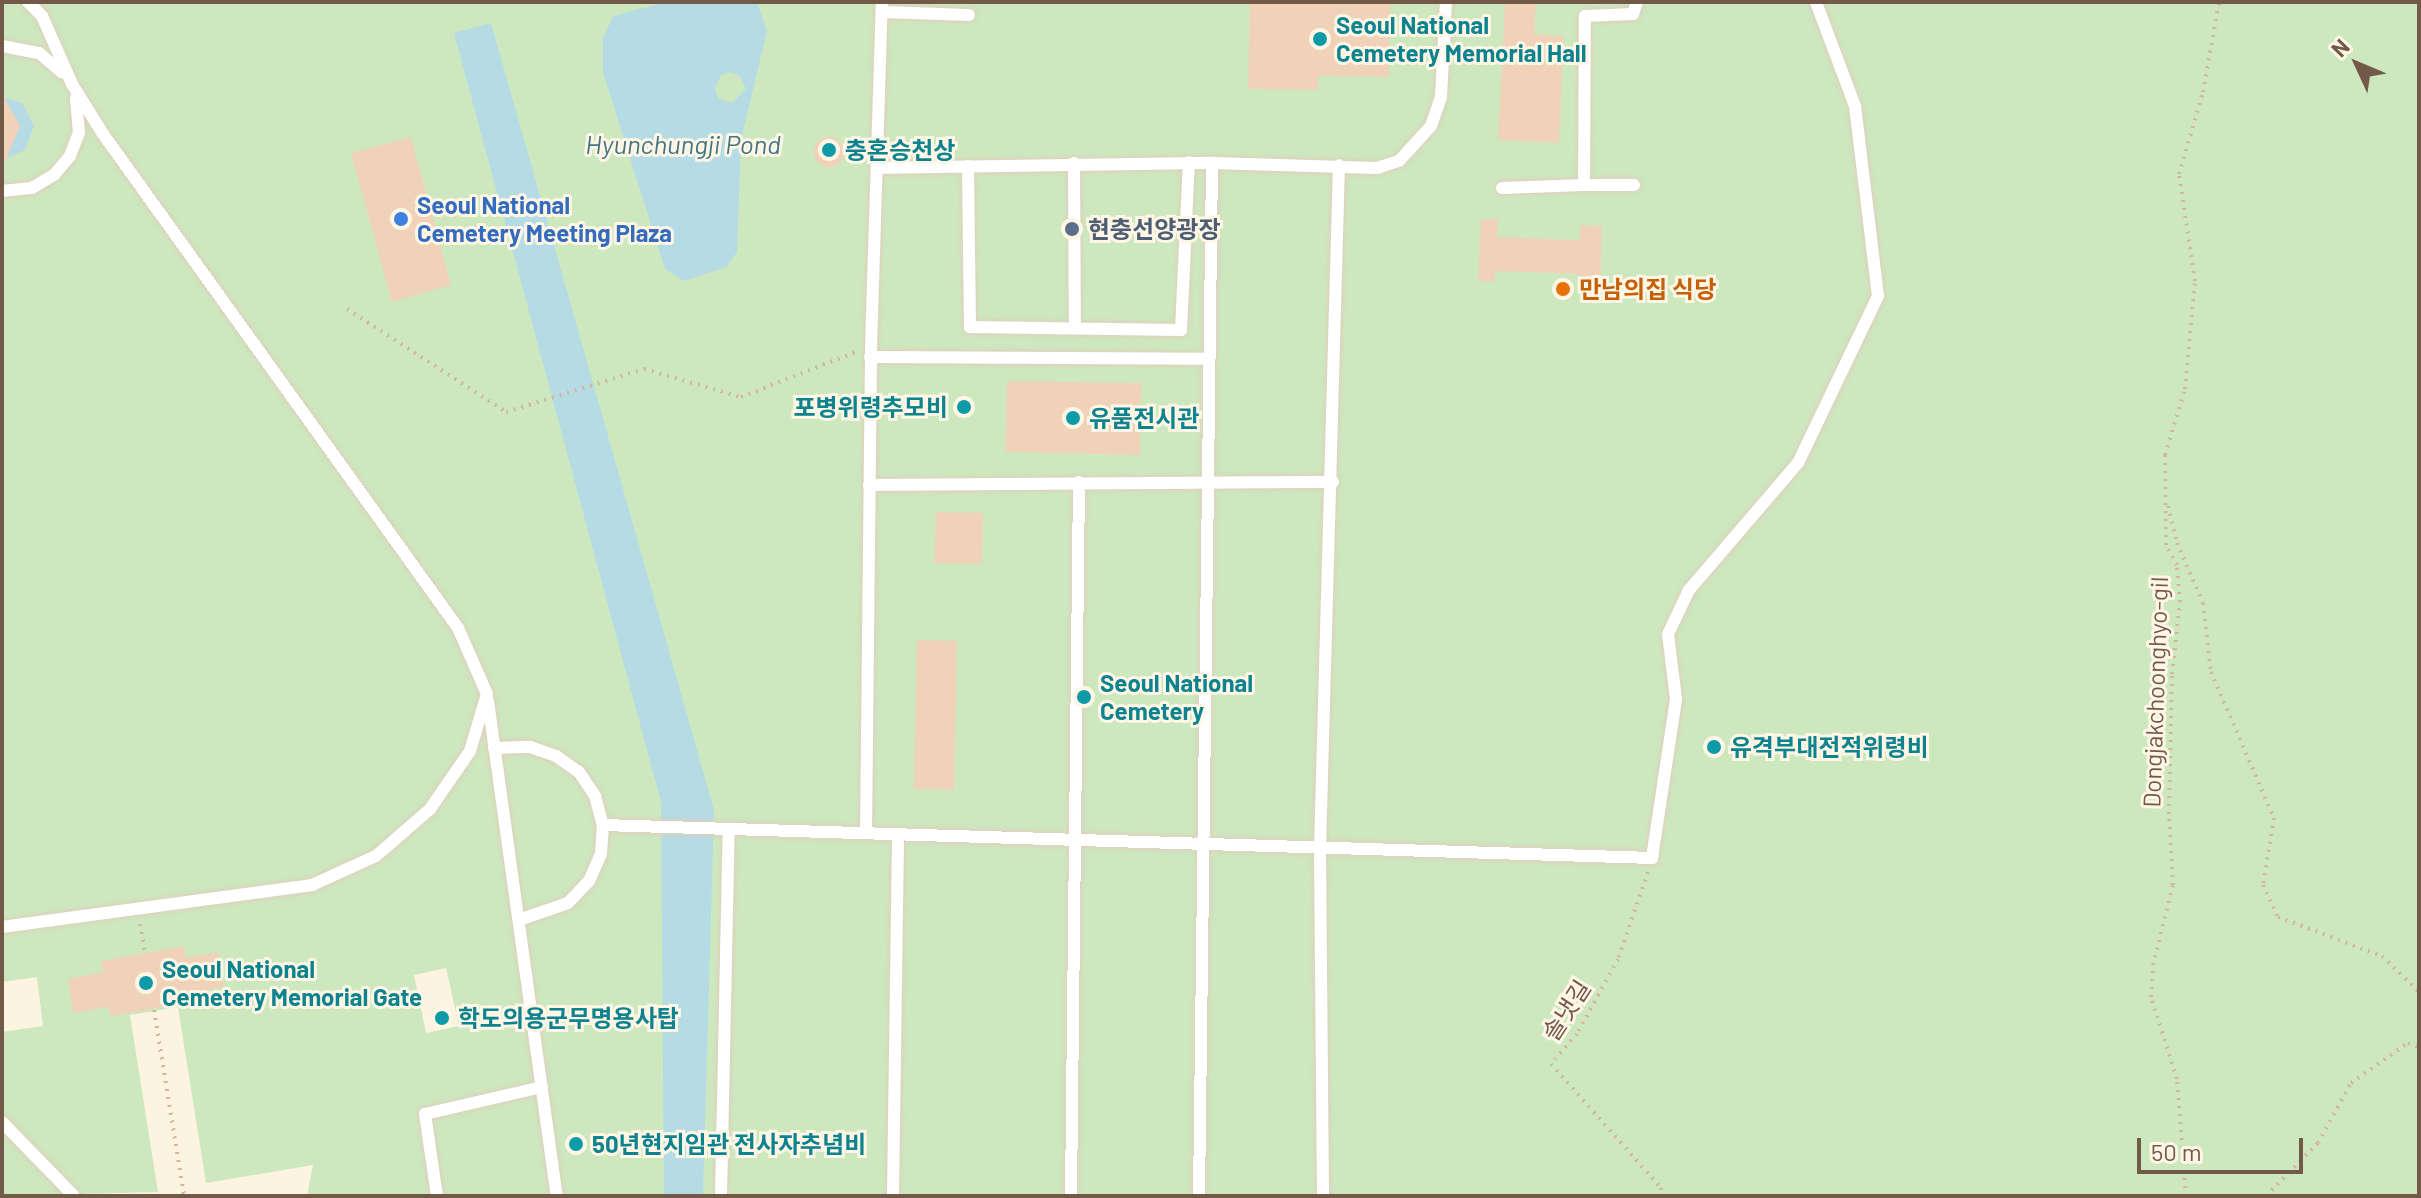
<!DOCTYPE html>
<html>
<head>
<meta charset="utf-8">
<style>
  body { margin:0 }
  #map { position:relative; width:2421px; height:1198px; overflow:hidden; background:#fcf3e0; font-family:Barlow,"Noto Sans KR",sans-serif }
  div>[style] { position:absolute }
  .green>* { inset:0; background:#cde8bf }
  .water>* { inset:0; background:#b5dbe4 }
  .building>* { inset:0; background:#f0d2b8 }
  .round { border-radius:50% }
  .path>* { height:4px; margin-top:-2px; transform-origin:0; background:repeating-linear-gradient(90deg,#d5b59c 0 2px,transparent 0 8px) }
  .roads { filter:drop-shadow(0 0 2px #dfcfbc) drop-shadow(0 0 2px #dfcfbc) }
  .service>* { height:12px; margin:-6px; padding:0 6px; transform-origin:6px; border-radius:6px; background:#fff }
  .dots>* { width:22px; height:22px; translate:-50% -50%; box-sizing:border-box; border:4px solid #fff6e6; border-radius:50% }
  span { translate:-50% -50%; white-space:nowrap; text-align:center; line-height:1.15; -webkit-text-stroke:6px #fff6e6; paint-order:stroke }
  .culture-label { font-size:24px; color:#0d838f; font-weight:700 }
  .left { translate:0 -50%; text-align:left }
  .right { translate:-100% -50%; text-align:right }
  .shop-label { font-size:24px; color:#366cbe; font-weight:700 }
  .service-label { font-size:24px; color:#4e5e75; font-weight:700 }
  .food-label { font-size:24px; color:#c56008; font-weight:700 }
  .street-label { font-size:24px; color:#725948 }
  .water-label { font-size:26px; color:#427685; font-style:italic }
  .frame { position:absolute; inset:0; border:4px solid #725948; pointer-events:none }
  .north { position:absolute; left:2317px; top:24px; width:80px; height:80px; -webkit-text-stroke:6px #fff6e6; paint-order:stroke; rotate:314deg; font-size:22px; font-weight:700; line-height:32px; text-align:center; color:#725948 }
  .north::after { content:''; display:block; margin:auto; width:28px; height:36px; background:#725948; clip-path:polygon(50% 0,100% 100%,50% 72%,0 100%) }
  .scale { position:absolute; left:2137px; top:1138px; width:166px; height:36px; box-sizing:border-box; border:4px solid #725948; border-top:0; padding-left:10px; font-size:24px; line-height:28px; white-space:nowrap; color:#725948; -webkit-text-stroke:6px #fff6e6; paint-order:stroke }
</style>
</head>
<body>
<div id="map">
  <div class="green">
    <i style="clip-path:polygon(evenodd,2px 2px,2419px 2px,2419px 1196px,307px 1196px,313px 1165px,206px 1183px,178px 1007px,130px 1015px,158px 1192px,2px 1196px,2px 1032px,43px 1026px,37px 977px,2px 982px,2px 2px,446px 968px,459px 1026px,426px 1033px,414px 975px,446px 968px)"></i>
  </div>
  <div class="water">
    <i style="clip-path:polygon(evenodd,667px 2px,757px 2px,767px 31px,741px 140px,737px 252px,726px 267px,684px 281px,665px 269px,603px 72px,603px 39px,613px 16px,667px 2px,731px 72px,740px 76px,746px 89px,732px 103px,718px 98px,715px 88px,721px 75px,731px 72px)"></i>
    <i style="clip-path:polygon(491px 23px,714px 810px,703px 1196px,664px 1196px,661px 802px,454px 33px)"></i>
    <i style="clip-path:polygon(2px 97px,22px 103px,34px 126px,25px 150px,2px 160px,2px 144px,13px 141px,20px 126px)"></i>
  </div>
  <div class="building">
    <i style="clip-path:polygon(1250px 2px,1390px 2px,1389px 77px,1318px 76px,1318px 90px,1248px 89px)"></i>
    <i style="clip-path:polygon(1505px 2px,1536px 2px,1534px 34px,1564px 36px,1559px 143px,1498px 140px)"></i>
    <i style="clip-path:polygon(2px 93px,20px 126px,2px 169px)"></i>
    <i style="clip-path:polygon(411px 137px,451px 285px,392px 302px,351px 153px)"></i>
    <i class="round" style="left:814px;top:137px;width:30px;height:30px"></i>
    <i style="clip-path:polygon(1481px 219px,1498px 219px,1497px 237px,1579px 240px,1580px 225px,1602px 226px,1600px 290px,1578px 289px,1579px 274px,1495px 271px,1495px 282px,1478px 281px)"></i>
    <i style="clip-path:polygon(1007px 381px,1141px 383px,1140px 455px,1005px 452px)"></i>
    <i style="clip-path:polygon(936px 512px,983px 513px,982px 564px,934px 563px)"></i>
    <i style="clip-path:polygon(917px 640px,957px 641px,954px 790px,914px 789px)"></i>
    <i style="clip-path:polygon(184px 946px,186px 958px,218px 952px,224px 987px,192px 993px,193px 1002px,110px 1016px,109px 1007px,73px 1013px,68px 979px,103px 972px,101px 961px)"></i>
  </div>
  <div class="path">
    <i style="left:347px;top:309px;width:189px;rotate:32.9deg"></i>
    <i style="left:506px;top:412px;width:145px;rotate:-17.3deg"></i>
    <i style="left:644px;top:369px;width:101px;rotate:16.1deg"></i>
    <i style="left:741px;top:397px;width:123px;rotate:-21.4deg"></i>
    <i style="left:2168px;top:506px;width:38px;rotate:76deg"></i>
    <i style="left:2177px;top:543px;width:65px;rotate:66.6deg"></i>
    <i style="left:2203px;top:603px;width:69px;rotate:83.4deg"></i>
    <i style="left:2211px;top:672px;width:159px;rotate:66.7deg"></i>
    <i style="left:2274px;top:818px;width:68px;rotate:99.3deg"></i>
    <i style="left:2263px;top:885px;width:35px;rotate:65deg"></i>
    <i style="left:2278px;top:917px;width:111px;rotate:20.6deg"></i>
    <i style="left:2382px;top:956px;width:52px;rotate:44.2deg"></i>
    <i style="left:1648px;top:872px;width:92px;rotate:109deg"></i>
    <i style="left:1618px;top:959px;width:85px;rotate:118.7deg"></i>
    <i style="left:1577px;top:1034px;width:40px;rotate:131deg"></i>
    <i style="left:1551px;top:1064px;width:166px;rotate:48.4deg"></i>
    <i style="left:1661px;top:1188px;width:8px;rotate:83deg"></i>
    <i style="left:140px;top:924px;width:29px;rotate:80deg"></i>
    <i style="left:154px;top:1010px;width:188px;rotate:80.8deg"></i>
    <i style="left:2186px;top:1196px;width:117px;rotate:-94.4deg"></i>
    <i style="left:2177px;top:1079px;width:86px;rotate:-107.6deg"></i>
    <i style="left:2151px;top:997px;width:32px;rotate:-86deg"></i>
    <i style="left:2153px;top:965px;width:82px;rotate:-76deg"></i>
    <i style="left:2173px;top:885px;width:71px;rotate:-93.2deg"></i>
    <i style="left:2169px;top:814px;width:140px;rotate:-88.8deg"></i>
    <i style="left:2172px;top:674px;width:72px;rotate:-83.7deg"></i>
    <i style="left:2180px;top:602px;width:37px;rotate:-95deg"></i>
    <i style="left:2177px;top:565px;width:23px;rotate:-119deg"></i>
    <i style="left:2166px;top:545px;width:90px;rotate:-90.6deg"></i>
    <i style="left:2165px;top:455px;width:69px;rotate:-73.1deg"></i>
    <i style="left:2185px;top:389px;width:108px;rotate:-84.7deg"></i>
    <i style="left:2195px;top:281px;width:108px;rotate:-98.5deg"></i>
    <i style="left:2179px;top:174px;width:85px;rotate:-73.7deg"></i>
    <i style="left:2203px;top:92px;width:91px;rotate:-79.9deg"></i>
    <i style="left:2266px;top:1196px;width:74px;rotate:-45.5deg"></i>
    <i style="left:2318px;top:1143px;width:68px;rotate:-61.2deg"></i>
    <i style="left:2351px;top:1083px;width:70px;rotate:-35.1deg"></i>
    <i style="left:2408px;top:1043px;width:12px;rotate:24deg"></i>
  </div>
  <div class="roads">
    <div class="service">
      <i style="left:882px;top:12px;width:87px;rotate:2deg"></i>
      <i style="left:2px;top:46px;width:38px;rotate:11deg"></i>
      <i style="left:39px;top:53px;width:30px;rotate:40deg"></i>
      <i style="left:1074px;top:163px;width:165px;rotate:89.7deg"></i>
      <i style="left:968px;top:166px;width:161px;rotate:89.3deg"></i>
      <i style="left:970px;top:327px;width:211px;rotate:0.8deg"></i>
      <i style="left:1181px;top:330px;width:168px;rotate:-87.3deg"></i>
      <i style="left:877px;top:168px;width:335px;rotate:-0.9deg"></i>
      <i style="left:1584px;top:185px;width:50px"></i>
      <i style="left:1502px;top:188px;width:82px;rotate:-2.1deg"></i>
      <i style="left:1584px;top:185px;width:169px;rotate:-89.7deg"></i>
      <i style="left:1585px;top:16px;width:48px;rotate:-2.4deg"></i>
      <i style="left:1633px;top:14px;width:13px;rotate:-72deg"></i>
      <i style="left:2px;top:191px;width:30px;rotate:-6deg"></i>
      <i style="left:32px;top:188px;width:26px;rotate:-31deg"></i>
      <i style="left:54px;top:175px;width:25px;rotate:-50deg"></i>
      <i style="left:70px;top:156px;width:25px;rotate:-69deg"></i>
      <i style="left:79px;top:133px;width:35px;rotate:-95deg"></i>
      <i style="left:870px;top:357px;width:339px;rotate:0.3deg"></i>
      <i style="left:869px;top:485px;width:464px;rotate:-0.4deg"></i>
      <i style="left:488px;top:701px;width:500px;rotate:82.1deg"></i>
      <i style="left:494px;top:748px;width:36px;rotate:-2deg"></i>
      <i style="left:530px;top:747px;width:28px;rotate:19deg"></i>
      <i style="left:556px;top:756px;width:28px;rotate:35deg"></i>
      <i style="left:579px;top:772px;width:29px;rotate:56deg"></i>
      <i style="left:595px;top:796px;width:30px;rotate:75deg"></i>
      <i style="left:603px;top:825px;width:29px;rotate:94deg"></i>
      <i style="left:601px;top:854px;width:30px;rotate:114deg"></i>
      <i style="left:589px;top:881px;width:30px;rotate:134deg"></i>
      <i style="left:568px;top:903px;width:52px;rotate:160.9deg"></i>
      <i style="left:603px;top:825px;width:1050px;rotate:1.8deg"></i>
      <i style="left:1652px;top:858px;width:161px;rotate:-81.4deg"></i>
      <i style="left:1676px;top:699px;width:65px;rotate:-97deg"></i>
      <i style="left:1668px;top:634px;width:49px;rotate:-64.5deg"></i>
      <i style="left:1689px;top:590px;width:167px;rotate:-49.4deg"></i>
      <i style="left:1798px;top:463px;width:185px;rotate:-64.4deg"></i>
      <i style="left:1878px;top:296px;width:191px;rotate:-96.9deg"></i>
      <i style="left:1855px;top:106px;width:111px;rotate:-110.6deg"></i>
      <i style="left:866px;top:833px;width:486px;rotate:-89.4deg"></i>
      <i style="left:871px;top:347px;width:345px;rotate:-88.2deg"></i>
      <i style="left:2px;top:927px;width:313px;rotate:-7.7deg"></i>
      <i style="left:312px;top:885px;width:70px;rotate:-24.4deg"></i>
      <i style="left:376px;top:856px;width:72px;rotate:-41deg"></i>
      <i style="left:430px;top:809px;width:70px;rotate:-55.4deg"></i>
      <i style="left:470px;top:751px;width:59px;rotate:-73.4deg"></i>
      <i style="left:487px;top:694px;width:72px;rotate:-113.7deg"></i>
      <i style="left:458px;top:628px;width:608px;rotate:-125.7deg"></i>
      <i style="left:103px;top:134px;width:59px;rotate:-121.8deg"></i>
      <i style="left:72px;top:84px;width:74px;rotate:-113.8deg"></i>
      <i style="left:42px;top:16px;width:20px;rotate:-135deg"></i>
      <i style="left:2px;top:1122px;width:103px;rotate:45.8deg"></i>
      <i style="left:437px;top:1196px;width:83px;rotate:-98.3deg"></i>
      <i style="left:425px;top:1114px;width:120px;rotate:-13deg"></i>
      <i style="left:721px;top:1196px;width:367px;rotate:-88.8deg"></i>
      <i style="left:893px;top:1196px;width:362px;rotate:-89.2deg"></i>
      <i style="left:1071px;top:1196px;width:714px;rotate:-89.36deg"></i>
      <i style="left:1199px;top:1196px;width:1033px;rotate:-89.28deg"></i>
      <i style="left:1212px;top:163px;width:165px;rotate:1.7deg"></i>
      <i style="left:1377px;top:168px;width:23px;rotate:-18deg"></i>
      <i style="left:1399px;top:161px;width:47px;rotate:-47.6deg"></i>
      <i style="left:1431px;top:126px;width:31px;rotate:-71deg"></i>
      <i style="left:1441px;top:97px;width:95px;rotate:-87deg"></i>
      <i style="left:1323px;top:1196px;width:348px;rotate:-90.5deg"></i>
      <i style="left:1320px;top:848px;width:683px;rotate:-88.41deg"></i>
    </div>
  </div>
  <div class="dots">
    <i style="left:1320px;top:39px;background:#0f9aa8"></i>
    <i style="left:829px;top:150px;background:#0f9aa8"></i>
    <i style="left:401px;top:219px;background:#3f7fe0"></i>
    <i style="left:1072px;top:229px;background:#5c6f8a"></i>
    <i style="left:1563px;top:289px;background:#e8710a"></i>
    <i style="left:964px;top:407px;background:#0f9aa8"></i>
    <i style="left:1073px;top:418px;background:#0f9aa8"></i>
    <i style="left:1084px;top:697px;background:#0f9aa8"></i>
    <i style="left:1714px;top:747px;background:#0f9aa8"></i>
    <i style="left:146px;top:983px;background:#0f9aa8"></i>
    <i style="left:442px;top:1018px;background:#0f9aa8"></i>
    <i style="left:576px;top:1144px;background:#0f9aa8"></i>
  </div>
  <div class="culture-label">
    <span class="left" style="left:1336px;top:39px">Seoul National<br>Cemetery Memorial Hall</span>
    <span class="left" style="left:845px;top:150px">충혼승천상</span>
    <span class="right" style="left:948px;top:407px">포병위령추모비</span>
    <span class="left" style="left:1089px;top:418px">유품전시관</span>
    <span class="left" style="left:1100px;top:697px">Seoul National<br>Cemetery</span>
    <span class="left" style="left:1730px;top:747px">유격부대전적위령비</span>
    <span class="left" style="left:162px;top:983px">Seoul National<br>Cemetery Memorial Gate</span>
    <span class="left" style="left:458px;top:1018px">학도의용군무명용사탑</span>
    <span class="left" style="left:592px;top:1144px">50년현지임관 전사자추념비</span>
  </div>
  <div class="shop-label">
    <span class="left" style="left:417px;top:219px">Seoul National<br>Cemetery Meeting Plaza</span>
  </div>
  <div class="service-label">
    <span class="left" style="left:1088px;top:229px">현충선양광장</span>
  </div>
  <div class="food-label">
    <span class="left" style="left:1579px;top:289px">만남의집 식당</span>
  </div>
  <div class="street-label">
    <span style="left:2155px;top:692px;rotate:-88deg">Dongjakchoonghyo-gil</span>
    <span style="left:1566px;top:1010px;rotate:-57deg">솔냇길</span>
  </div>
  <div class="water-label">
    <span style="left:683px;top:144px">Hyunchungji Pond</span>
  </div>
  <div class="frame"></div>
  <div class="north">N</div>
  <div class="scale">50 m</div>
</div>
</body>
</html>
